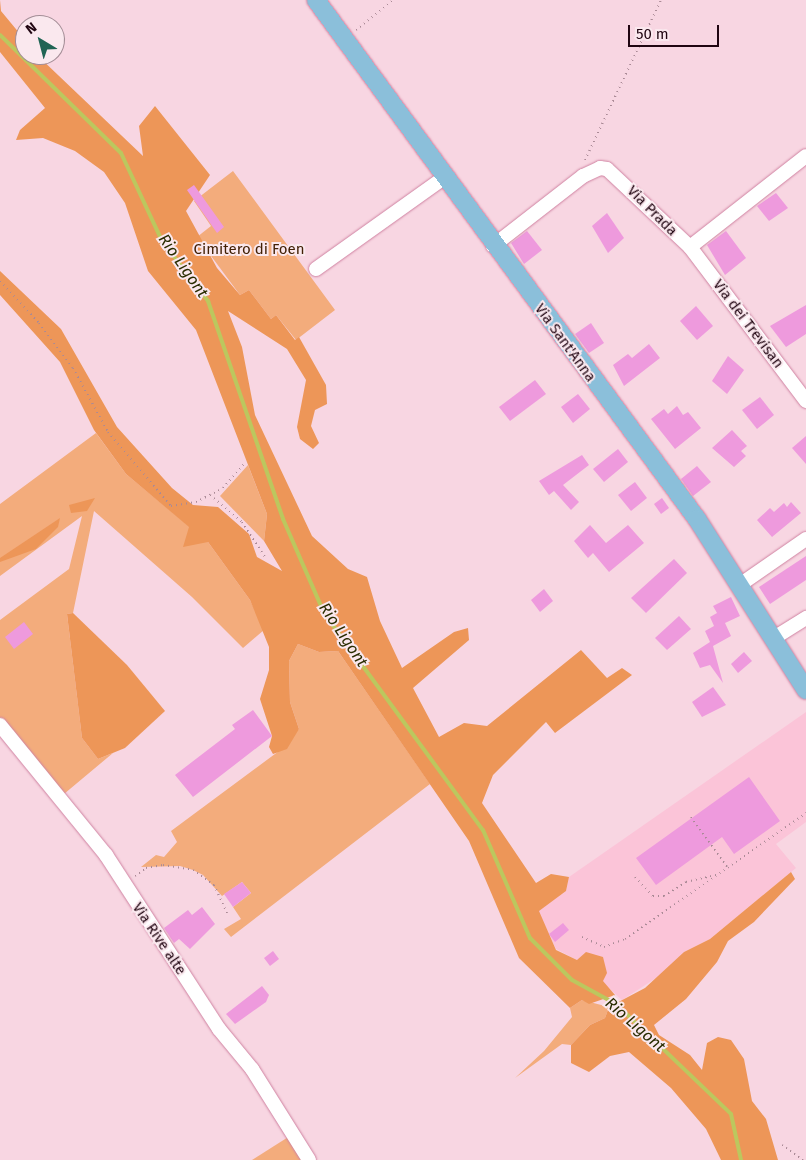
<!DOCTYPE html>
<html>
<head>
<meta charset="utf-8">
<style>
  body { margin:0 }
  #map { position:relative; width:806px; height:1160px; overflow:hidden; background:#f8d6e2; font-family:"Fira Sans",sans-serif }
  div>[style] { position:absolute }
  .built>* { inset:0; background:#fbc4d8 }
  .green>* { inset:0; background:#f3ac7c }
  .forest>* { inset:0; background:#ed9658 }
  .stream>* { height:4px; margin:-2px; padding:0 2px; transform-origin:2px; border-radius:2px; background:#bcc75e }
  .building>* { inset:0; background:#ee9add }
  .path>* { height:2px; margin-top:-1px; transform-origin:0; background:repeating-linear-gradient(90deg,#aa8a96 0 1px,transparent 0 5px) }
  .roads { filter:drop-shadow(0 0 1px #cf82a1) drop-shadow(0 0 1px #cf82a1) }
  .minor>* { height:14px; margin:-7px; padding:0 7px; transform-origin:7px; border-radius:7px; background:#fff }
  .major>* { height:18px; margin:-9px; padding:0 9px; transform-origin:9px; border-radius:9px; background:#8bbfda }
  span { translate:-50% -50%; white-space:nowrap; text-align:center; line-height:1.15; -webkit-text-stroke:4px #fae8ee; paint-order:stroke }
  .street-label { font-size:15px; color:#200511 }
  .park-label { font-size:15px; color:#422005 }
  .water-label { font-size:16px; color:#292c00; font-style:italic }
  .north { position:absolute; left:15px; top:15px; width:50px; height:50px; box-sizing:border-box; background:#fae8ee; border:1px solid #a38d96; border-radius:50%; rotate:323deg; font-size:14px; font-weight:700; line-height:20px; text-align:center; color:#200511 }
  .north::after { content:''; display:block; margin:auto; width:18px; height:22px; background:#206454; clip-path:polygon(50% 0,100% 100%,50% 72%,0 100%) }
  .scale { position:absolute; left:628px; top:25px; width:91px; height:22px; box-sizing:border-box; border:2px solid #200511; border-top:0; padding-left:6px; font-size:15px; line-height:18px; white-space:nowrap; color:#200511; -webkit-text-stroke:4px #fae8ee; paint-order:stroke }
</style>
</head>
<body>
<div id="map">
  <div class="built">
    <i style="clip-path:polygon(806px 712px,806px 822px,776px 844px,796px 868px,710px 939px,684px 952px,667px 971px,622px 1000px,577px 960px,556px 949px,538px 911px,566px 891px,569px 877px)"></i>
  </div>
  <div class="green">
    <i style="clip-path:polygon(233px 171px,335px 310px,296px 340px,276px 315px,271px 319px,249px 290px,240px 295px,197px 237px,211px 226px,194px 201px)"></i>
    <i style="clip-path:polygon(96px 433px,126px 474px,208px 542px,250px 600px,264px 630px,243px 648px,192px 597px,94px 511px,73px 613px,67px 614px,82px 738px,98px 759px,113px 753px,58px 799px,0 725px,0 620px,69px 569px,82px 516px,0 576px,0 504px)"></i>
    <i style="clip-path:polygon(248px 465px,267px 514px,264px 541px,220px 496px)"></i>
    <i style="clip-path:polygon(298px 644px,319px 652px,338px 651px,430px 784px,231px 937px,224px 929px,241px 919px,233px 907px,251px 893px,242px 882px,222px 896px,203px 875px,193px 870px,180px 866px,141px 867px,156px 855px,164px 857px,177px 842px,171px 831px,279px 751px,299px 729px,290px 702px,289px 661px)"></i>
    <i style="clip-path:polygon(582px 1000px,609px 1007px,605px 1018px,590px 1025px,571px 1045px,562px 1044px,515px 1078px,544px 1051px,572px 1017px,570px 1008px)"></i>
    <i style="clip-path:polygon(293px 1134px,309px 1160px,252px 1160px)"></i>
  </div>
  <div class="forest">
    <i style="clip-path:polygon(0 0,1px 11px,25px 40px,25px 55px,37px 55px,143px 156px,139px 126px,155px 106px,210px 175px,186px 211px,217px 268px,240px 295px,249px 290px,271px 319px,276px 315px,295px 340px,299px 337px,326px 385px,327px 404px,315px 410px,311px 426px,319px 443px,313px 449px,300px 439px,297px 427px,306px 380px,287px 349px,228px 311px,242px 347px,255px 415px,312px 536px,348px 569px,367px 577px,380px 621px,402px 668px,454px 632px,468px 628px,469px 640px,413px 688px,439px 737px,464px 723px,487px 726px,581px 650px,607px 678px,622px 668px,632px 675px,555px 733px,546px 722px,493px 775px,482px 803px,536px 883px,551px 874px,569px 877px,566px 891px,539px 911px,556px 950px,577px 960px,586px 952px,603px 957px,607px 973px,603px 981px,615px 995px,589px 1004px,582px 1000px,570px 1008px,519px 958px,469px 841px,338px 651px,319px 652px,298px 644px,289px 661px,290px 702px,299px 729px,287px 749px,273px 754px,269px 747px,272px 736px,260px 699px,269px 670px,269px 647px,250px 600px,208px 542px,183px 547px,189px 527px,126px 474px,94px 430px,60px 362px,0 295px,0 271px,61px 329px,117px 427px,172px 488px,193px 505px,218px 507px,249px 534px,257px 557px,282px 571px,264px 541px,267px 514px,196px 330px,148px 271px,125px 203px,104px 172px,75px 151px,43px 138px,16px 140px,20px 130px,45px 108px,0 52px)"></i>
    <i style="clip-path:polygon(95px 498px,87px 511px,71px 513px,69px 505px)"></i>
    <i style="clip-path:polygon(60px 518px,58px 527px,36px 549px,0 562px,0 558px)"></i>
    <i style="clip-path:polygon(73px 613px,127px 665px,165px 711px,125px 748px,98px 759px,82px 738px,67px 614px)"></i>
    <i style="clip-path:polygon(791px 872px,795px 879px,754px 922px,728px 941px,717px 962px,686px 999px,654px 1025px,659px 1035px,690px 1055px,702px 1070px,707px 1043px,718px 1037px,731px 1040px,744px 1059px,752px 1101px,766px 1119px,778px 1160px,721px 1160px,706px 1129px,671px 1088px,629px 1052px,610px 1056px,589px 1072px,571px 1063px,571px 1045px,590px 1025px,605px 1018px,609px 1007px,645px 988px,684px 952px,710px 939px)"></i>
  </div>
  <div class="stream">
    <i style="left:0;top:35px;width:169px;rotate:44.3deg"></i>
    <i style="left:121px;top:153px;width:97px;rotate:65deg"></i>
    <i style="left:162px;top:241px;width:76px;rotate:52.5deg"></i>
    <i style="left:208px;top:301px;width:231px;rotate:71deg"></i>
    <i style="left:283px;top:519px;width:103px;rotate:66.4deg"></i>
    <i style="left:324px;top:613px;width:269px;rotate:53.8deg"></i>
    <i style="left:483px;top:830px;width:118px;rotate:66.5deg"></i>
    <i style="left:530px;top:938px;width:59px;rotate:45deg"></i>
    <i style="left:572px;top:980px;width:50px;rotate:28.6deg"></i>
    <i style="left:616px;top:1004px;width:159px;rotate:43.7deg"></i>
    <i style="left:731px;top:1114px;width:47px;rotate:77.7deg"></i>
  </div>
  <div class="building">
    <i style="clip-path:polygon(194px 185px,224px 227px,217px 233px,187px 190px)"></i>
    <i style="clip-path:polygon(776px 193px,788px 208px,769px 221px,757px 206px)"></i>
    <i style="clip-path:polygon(607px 213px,624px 238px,608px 253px,592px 226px)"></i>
    <i style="clip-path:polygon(527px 231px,542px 250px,524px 264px,511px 243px)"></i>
    <i style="clip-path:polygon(726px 231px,746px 258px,725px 275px,707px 245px)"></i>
    <i style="clip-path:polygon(806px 305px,806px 334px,786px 347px,770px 326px)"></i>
    <i style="clip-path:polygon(696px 306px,713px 326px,697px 340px,680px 321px)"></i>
    <i style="clip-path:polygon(591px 323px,604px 343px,589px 353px,575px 334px)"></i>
    <i style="clip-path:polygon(649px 344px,660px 358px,624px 386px,613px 365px,628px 354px,632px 358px)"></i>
    <i style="clip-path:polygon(728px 356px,744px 370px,727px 394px,712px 381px)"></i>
    <i style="clip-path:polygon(535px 380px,546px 394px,510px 421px,499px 407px)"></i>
    <i style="clip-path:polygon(578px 394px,590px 409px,573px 423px,561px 407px)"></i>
    <i style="clip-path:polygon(760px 397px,774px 415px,757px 429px,742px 410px)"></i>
    <i style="clip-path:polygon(677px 406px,683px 415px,688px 412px,701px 428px,675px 449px,651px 419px,664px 409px,668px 414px)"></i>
    <i style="clip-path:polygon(732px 430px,747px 446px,741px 451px,746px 456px,734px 467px,712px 448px)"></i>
    <i style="clip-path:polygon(806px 436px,806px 464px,792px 448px)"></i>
    <i style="clip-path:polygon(618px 449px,628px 462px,604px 482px,593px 469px)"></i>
    <i style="clip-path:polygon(582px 455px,589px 465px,563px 485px,579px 502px,571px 510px,554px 491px,549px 495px,539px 481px)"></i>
    <i style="clip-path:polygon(697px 466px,711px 482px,693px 496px,681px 479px)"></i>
    <i style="clip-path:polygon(635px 482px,647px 498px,631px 511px,618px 495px)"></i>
    <i style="clip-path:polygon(662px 498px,669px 508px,661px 514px,654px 504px)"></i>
    <i style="clip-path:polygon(791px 502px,801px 513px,772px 537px,757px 520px,770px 508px,774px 512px,784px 503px,787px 507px)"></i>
    <i style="clip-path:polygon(590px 525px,606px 543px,628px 525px,644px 543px,609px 572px,593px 553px,588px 558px,574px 541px)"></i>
    <i style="clip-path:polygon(806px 556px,806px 580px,770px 604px,759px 587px)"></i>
    <i style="clip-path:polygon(674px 559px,687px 573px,646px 613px,631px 598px)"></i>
    <i style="clip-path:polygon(544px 589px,553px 601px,540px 612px,531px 600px)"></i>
    <i style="clip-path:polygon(731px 597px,740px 616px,725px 623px,731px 636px,713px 646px,723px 683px,710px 665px,700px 668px,693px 653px,710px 642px,705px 631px,714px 626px,710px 617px,717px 613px,713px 606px)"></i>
    <i style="clip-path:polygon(679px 616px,691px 629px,667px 650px,655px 638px)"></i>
    <i style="clip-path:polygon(24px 622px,33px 634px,14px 649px,5px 637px)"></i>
    <i style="clip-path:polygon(744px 652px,752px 661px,738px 673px,731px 664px)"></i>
    <i style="clip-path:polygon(713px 687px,726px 705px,702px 717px,692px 702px)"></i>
    <i style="clip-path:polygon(253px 710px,272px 736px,193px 797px,175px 775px,235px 729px,232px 725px)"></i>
    <i style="clip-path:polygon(749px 777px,780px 821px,734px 854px,722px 837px,656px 885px,636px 858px)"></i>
    <i style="clip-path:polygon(242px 882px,251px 893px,233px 907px,224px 894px)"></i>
    <i style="clip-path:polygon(202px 907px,215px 924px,190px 949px,179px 939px,174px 943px,164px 928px,188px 910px,192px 915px)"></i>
    <i style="clip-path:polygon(563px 923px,569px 930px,555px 942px,549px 934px)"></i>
    <i style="clip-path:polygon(273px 951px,279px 959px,270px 966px,264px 958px)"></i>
    <i style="clip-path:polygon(262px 986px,269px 995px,266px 1002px,235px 1024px,226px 1014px)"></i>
  </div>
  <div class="path">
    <i style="left:356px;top:30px;width:48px;rotate:-39deg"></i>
    <i style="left:585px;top:160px;width:177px;rotate:-64.6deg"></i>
    <i style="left:0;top:281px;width:57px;rotate:47.1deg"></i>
    <i style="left:39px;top:323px;width:56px;rotate:52.9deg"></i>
    <i style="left:73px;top:368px;width:73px;rotate:61.3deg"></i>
    <i style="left:108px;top:432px;width:97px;rotate:49.6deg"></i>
    <i style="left:171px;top:506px;width:25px;rotate:-9deg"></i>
    <i style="left:196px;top:502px;width:30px;rotate:-27deg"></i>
    <i style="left:223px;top:488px;width:32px;rotate:-49deg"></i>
    <i style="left:210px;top:495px;width:42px;rotate:40.2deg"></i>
    <i style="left:242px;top:522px;width:42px;rotate:56.7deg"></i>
    <i style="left:691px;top:817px;width:63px;rotate:54deg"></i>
    <i style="left:135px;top:876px;width:14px;rotate:-36deg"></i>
    <i style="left:146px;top:868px;width:17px;rotate:-10deg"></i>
    <i style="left:163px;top:865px;width:30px;rotate:9deg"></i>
    <i style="left:193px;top:870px;width:26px;rotate:36deg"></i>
    <i style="left:214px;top:885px;width:31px;rotate:65deg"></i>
    <i style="left:635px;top:877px;width:26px;rotate:47deg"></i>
    <i style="left:653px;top:896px;width:11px"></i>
    <i style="left:664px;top:896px;width:26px;rotate:-32deg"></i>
    <i style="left:686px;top:882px;width:32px;rotate:-13deg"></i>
    <i style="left:582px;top:937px;width:24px;rotate:24deg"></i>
    <i style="left:604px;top:947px;width:22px;rotate:-21deg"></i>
    <i style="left:625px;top:939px;width:221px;rotate:-34.8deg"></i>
    <i style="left:782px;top:1145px;width:26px;rotate:36deg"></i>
  </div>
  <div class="roads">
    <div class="minor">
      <i style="left:493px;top:246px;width:114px;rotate:-37.9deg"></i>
      <i style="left:583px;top:176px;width:19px;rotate:-25deg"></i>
      <i style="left:600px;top:168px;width:7px;rotate:8deg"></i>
      <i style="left:607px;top:169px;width:114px;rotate:43.2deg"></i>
      <i style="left:690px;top:247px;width:193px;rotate:53deg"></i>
      <i style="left:690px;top:247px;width:147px;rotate:-38.1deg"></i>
      <i style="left:316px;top:269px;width:158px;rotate:-35.5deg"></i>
      <i style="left:741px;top:584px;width:79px;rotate:-34.7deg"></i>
      <i style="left:774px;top:638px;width:38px;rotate:-32deg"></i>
      <i style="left:0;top:725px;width:168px;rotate:50.8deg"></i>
      <i style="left:106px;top:855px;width:207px;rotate:57deg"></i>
      <i style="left:219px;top:1029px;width:52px;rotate:50.5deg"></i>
      <i style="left:252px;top:1069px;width:107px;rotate:57.9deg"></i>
    </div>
    <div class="major">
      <i style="left:316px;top:0;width:644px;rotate:53.72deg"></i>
      <i style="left:697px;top:519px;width:203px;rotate:57.5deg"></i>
    </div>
  </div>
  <div class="street-label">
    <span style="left:652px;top:211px;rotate:45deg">Via Prada</span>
    <span style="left:748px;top:324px;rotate:53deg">Via dei Trevisan</span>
    <span style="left:565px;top:343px;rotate:54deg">Via Sant'Anna</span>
    <span style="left:159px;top:939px;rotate:56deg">Via Rive alte</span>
  </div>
  <div class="park-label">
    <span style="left:249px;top:250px">Cimitero di Foen</span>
  </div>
  <div class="water-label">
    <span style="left:183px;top:266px;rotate:55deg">Rio Ligont</span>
    <span style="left:343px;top:635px;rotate:56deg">Rio Ligont</span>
    <span style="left:635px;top:1025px;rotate:41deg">Rio Ligont</span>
  </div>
  <div class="north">N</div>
  <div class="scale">50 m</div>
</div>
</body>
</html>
